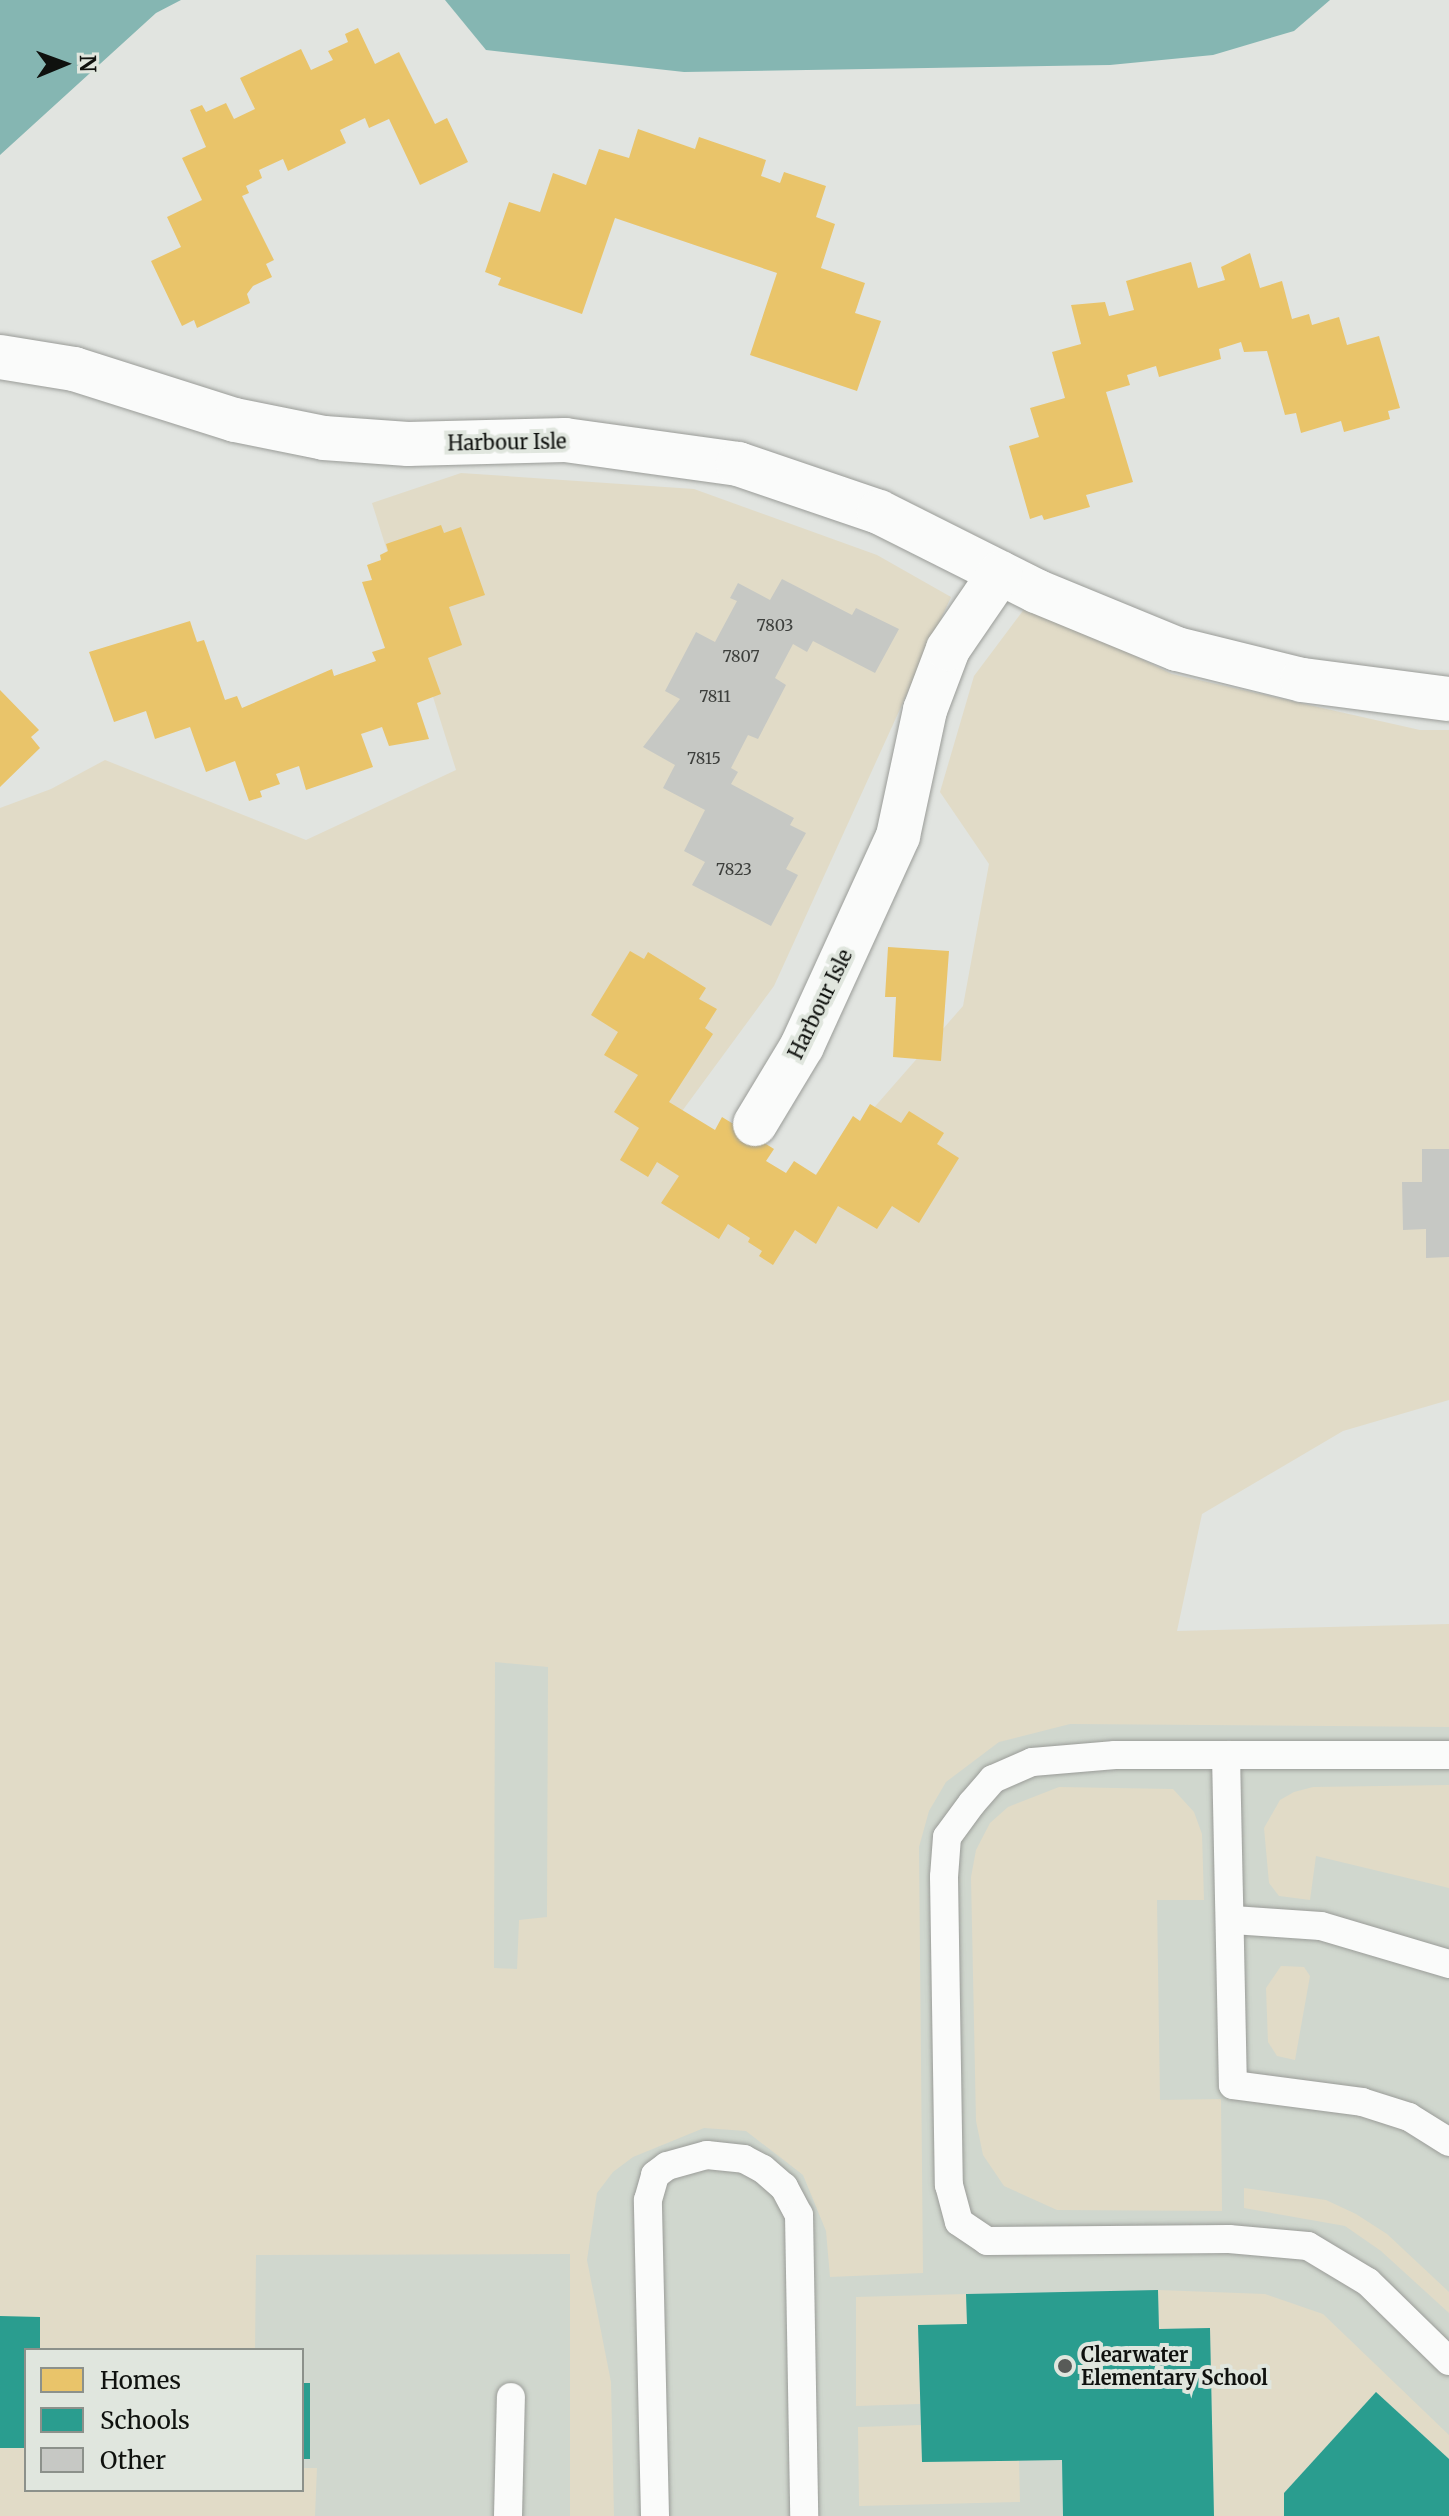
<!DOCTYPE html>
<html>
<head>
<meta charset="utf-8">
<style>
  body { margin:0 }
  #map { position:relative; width:1449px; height:2516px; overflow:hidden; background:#e1e4e0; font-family:Merriweather,serif }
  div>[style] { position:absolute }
  .built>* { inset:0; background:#d0d7ce }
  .green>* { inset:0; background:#e1dbc7 }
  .water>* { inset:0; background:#85b6b2 }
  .homes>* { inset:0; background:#e9c46a }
  .schools>* { inset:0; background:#2a9d8f }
  .building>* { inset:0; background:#c6c8c4 }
  .roads { filter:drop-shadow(0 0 2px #9a9c98) drop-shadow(0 0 2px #9a9c98) }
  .service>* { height:28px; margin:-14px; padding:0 14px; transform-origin:14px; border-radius:14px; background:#fafbfa }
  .minor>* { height:44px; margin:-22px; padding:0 22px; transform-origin:22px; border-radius:22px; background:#fafbfa }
  .dots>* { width:22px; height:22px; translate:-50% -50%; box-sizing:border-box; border:4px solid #e0e6de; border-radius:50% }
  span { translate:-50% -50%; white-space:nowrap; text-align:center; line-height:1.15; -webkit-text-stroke:8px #e0e6de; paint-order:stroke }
  .number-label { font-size:16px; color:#3d3f3c }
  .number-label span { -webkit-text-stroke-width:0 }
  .street-label { font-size:20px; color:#0f110e }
  .poi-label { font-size:20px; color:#0f110e; font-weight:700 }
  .left { translate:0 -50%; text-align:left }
  .legend { position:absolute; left:24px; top:2348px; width:280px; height:144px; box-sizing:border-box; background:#e0e6de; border:2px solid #8c918b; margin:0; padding:10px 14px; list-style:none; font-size:24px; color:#0f110e }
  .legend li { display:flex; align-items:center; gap:16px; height:40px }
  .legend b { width:40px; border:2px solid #8c918b }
  .north { position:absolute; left:24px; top:24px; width:80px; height:80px; -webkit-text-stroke:6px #e0e6de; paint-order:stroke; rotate:89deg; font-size:22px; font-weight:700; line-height:32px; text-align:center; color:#0f110e }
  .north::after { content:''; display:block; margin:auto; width:28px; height:36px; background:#0f110e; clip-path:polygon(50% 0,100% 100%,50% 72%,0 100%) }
</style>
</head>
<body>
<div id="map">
  <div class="built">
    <i style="clip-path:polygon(evenodd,0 1482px,526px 1650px,1449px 1625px,1449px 2516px,0 2516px,0 1482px,26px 2350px,302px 2350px,302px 2490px,26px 2490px,26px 2350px)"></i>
  </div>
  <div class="green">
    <i style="clip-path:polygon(evenodd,461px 473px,694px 489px,877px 555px,951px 597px,774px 986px,666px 1133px,773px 1223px,963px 1006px,989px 864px,940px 792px,974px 676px,1028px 604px,1172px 674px,1420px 730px,1449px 730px,1449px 1400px,1343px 1431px,1202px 1514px,1177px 1631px,1449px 1624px,1449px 1727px,1070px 1724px,999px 1742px,946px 1782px,929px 1811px,919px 1847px,923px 2273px,830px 2277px,826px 2231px,803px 2175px,746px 2131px,704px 2128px,633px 2157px,613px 2172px,597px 2193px,587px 2260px,611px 2382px,614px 2516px,570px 2516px,570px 2254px,256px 2255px,255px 2350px,26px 2350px,26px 2490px,302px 2490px,302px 2468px,317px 2468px,315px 2516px,0 2516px,0 808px,51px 789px,105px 760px,306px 840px,456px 770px,372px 503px,461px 473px,495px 1662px,548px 1667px,547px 1917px,519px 1920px,517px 1969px,494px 1968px,495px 1662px)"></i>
    <i style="clip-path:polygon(1449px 1785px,1449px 1888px,1316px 1856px,1310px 1900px,1279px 1896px,1269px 1883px,1264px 1828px,1280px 1800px,1294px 1792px,1313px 1787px)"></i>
    <i style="clip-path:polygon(1059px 1787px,1173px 1789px,1194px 1812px,1202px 1834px,1204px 1900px,1157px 1900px,1160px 2100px,1221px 2099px,1222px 2211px,1057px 2210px,1004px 2186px,983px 2155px,976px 2121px,971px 1877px,976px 1850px,990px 1823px,1008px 1807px)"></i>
    <i style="clip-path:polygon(1281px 1966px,1304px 1967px,1310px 1976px,1295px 2060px,1277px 2056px,1268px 2042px,1266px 1988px)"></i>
    <i style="clip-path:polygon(1244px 2188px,1326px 2200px,1356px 2214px,1387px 2234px,1449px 2292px,1449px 2313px,1381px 2251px,1345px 2226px,1244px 2208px)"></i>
    <i style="clip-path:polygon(1158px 2290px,1265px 2294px,1323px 2314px,1449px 2435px,1449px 2459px,1376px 2392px,1284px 2493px,1284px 2516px,1214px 2516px,1210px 2328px,1159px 2329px)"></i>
    <i style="clip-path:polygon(966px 2294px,967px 2324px,918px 2326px,920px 2404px,856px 2406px,856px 2297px)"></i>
    <i style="clip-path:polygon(921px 2425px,922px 2462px,1019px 2460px,1020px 2502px,859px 2506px,858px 2427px)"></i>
  </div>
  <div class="water">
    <i style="clip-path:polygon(0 0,181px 0,156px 13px,0 155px)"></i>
    <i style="clip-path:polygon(445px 0,1330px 0,1294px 31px,1213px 55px,1110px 65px,684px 72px,486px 50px)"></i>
  </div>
  <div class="homes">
    <i style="clip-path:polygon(358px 28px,375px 64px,399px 52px,435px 124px,447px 118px,468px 162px,420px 185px,389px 119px,369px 128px,365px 118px,340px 130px,346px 143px,288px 171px,283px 159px,259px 170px,262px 178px,246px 186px,249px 193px,242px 196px,274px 260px,266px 264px,272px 277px,253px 286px,247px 294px,250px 303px,197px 328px,194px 320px,182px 326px,151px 261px,181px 247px,167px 217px,202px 200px,182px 158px,206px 147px,190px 110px,202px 105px,206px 112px,226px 103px,234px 119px,255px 109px,240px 78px,301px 49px,311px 70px,333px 60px,328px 51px,348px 42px,345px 34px)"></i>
    <i style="clip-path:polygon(638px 129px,695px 149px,699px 137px,766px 160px,761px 176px,780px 183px,784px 172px,826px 186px,816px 217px,835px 224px,821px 268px,865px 283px,855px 313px,881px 321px,857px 391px,750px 355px,777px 273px,615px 218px,582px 314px,498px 285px,501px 278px,485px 272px,509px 202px,540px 212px,553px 173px,586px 185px,599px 149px,629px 158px)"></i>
    <i style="clip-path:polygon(1250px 253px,1260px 288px,1282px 281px,1292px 319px,1309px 314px,1312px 325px,1339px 317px,1347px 345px,1379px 336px,1400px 408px,1388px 411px,1390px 419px,1344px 432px,1341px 421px,1301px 433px,1296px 413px,1285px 415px,1267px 351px,1244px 352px,1241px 342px,1219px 349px,1221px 359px,1159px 377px,1156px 366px,1127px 375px,1130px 385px,1106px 392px,1133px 482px,1086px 495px,1090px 507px,1044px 520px,1042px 515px,1030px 519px,1009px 446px,1039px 437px,1030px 408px,1065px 398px,1052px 352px,1081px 344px,1071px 305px,1105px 302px,1109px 316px,1134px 310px,1126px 281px,1191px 262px,1198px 288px,1225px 280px,1221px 267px)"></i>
    <i style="clip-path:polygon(441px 525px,444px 533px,461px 527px,485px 595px,449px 607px,462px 645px,428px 658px,441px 694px,417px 703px,429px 739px,389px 746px,382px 727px,361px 734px,373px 767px,306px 790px,299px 766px,276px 774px,280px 784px,260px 791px,262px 797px,249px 801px,235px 761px,206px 772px,190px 727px,155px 739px,146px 711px,114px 722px,89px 652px,190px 621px,197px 642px,204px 640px,225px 700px,237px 696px,242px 708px,332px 669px,334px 676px,376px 661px,372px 652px,385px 648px,362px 582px,372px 580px,367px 565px,381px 560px,380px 555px,388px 551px,386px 544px)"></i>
    <i style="clip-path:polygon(0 690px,39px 730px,31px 737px,40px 748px,0 787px)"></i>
    <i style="clip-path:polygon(888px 947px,949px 951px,941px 1061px,893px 1057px,896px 997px,885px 997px)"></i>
    <i style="clip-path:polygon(630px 951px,644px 959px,648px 952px,706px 988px,699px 999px,717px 1009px,705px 1028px,713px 1034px,669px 1102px,715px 1130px,722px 1117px,774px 1149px,766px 1161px,786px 1173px,794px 1161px,816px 1175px,853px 1116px,860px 1121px,870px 1104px,901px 1123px,909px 1111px,944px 1133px,937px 1144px,959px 1158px,919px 1223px,892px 1206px,877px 1229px,838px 1206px,816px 1244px,795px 1230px,773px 1265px,759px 1256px,762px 1251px,748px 1242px,750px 1238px,728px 1224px,719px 1239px,661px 1203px,679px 1176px,657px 1162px,648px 1177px,620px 1160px,639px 1128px,614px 1112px,638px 1075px,604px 1055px,618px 1032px,591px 1015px)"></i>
  </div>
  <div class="schools">
    <i style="clip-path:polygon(1158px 2290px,1159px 2329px,1210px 2328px,1214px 2516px,1063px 2516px,1062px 2460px,922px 2462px,918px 2325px,967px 2324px,966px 2294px)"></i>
    <i style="clip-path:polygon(0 2316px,40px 2317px,40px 2350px,26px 2350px,26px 2448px,0 2448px)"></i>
    <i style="clip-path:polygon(302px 2383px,310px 2383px,310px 2459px,302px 2459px)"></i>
    <i style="clip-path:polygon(1376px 2392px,1449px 2459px,1449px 2516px,1284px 2516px,1284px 2493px)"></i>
  </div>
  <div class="building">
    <i style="clip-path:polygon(782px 579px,852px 615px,856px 608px,899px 629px,875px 673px,813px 641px,807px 652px,793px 644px,775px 678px,786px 685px,758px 739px,748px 735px,731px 768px,738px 772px,731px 784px,794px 818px,790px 825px,806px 833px,786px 869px,798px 875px,771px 926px,692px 885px,705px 862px,684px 851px,705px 810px,663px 788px,675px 765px,643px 747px,680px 699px,665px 691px,696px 632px,715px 642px,737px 601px,730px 598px,738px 583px,770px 600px)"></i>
    <i style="clip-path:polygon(1422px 1149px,1449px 1149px,1449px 1257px,1426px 1258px,1426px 1229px,1403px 1230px,1402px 1182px,1422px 1182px)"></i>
  </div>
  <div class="roads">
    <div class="service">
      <i style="left:1226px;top:1755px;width:330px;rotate:88.8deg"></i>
      <i style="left:1233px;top:2085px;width:130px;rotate:7.5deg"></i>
      <i style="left:1362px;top:2102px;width:49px;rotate:17.7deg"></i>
      <i style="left:1409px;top:2117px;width:47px;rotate:32deg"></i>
      <i style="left:1449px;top:1755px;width:334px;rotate:180deg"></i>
      <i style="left:1115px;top:1755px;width:83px;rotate:175.2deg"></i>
      <i style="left:1032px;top:1762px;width:43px;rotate:156.4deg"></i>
      <i style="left:993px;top:1779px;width:32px;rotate:131deg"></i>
      <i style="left:972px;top:1803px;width:42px;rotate:126.3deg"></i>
      <i style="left:947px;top:1837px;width:40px;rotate:94.3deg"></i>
      <i style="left:944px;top:1877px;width:308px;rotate:89.1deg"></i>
      <i style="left:949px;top:2185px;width:38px;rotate:75deg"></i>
      <i style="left:959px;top:2222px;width:34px;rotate:34deg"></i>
      <i style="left:987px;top:2241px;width:242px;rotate:-0.5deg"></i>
      <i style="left:1229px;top:2239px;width:79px;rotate:5.1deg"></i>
      <i style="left:1308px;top:2246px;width:70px;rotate:31deg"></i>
      <i style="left:1368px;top:2282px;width:113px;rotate:44.3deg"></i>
      <i style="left:1233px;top:1920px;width:88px;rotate:3.9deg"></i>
      <i style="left:1321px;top:1926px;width:134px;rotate:16.5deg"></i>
      <i style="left:508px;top:2516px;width:119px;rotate:-88.6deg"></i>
      <i style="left:655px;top:2516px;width:316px;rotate:-91.3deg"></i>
      <i style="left:648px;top:2200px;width:26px;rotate:-74deg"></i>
      <i style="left:655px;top:2175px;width:15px;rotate:-37deg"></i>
      <i style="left:667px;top:2166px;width:41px;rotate:-15.4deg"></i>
      <i style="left:707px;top:2155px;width:37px;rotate:6deg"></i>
      <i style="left:744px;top:2159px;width:21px;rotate:28deg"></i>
      <i style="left:763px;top:2169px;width:28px;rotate:41deg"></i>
      <i style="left:784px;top:2187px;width:32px;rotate:62deg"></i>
      <i style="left:799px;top:2215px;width:301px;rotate:89deg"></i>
    </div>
    <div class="minor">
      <i style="left:0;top:357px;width:75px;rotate:9.2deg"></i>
      <i style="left:74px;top:369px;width:169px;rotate:17.6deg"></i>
      <i style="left:235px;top:420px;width:91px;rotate:11.4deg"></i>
      <i style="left:324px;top:438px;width:84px;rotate:4.1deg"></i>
      <i style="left:408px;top:444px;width:157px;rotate:-1.5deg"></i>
      <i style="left:565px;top:440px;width:175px;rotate:7.9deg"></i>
      <i style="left:738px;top:464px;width:149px;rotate:18.8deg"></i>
      <i style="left:879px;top:512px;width:176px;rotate:26.7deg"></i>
      <i style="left:1036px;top:591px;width:152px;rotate:22.4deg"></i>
      <i style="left:1177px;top:649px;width:129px;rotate:13.9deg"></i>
      <i style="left:1302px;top:680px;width:148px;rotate:7.4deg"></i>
      <i style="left:755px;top:1124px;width:91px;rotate:-58.9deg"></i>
      <i style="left:802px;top:1046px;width:231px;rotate:-65.4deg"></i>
      <i style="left:898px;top:836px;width:129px;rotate:-77.9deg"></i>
      <i style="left:925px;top:710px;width:65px;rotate:-69.3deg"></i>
      <i style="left:948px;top:649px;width:92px;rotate:-55.6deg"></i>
    </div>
  </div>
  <div class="dots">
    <i style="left:1065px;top:2366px;background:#585b58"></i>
  </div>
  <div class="number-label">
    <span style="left:775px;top:625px">7803</span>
    <span style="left:741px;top:656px">7807</span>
    <span style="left:715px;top:696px">7811</span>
    <span style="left:704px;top:758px">7815</span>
    <span style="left:734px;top:869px">7823</span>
  </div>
  <div class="street-label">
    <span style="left:507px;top:442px;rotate:-1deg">Harbour Isle</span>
    <span style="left:820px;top:1004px;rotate:-64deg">Harbour Isle</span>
  </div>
  <div class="poi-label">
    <span class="left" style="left:1081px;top:2366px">Clearwater<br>Elementary School</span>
  </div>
  <ul class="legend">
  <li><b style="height:22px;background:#e9c46a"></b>Homes</li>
  <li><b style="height:22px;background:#2a9d8f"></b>Schools</li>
  <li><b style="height:22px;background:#c6c8c4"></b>Other</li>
  </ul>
  <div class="north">N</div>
</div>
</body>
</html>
